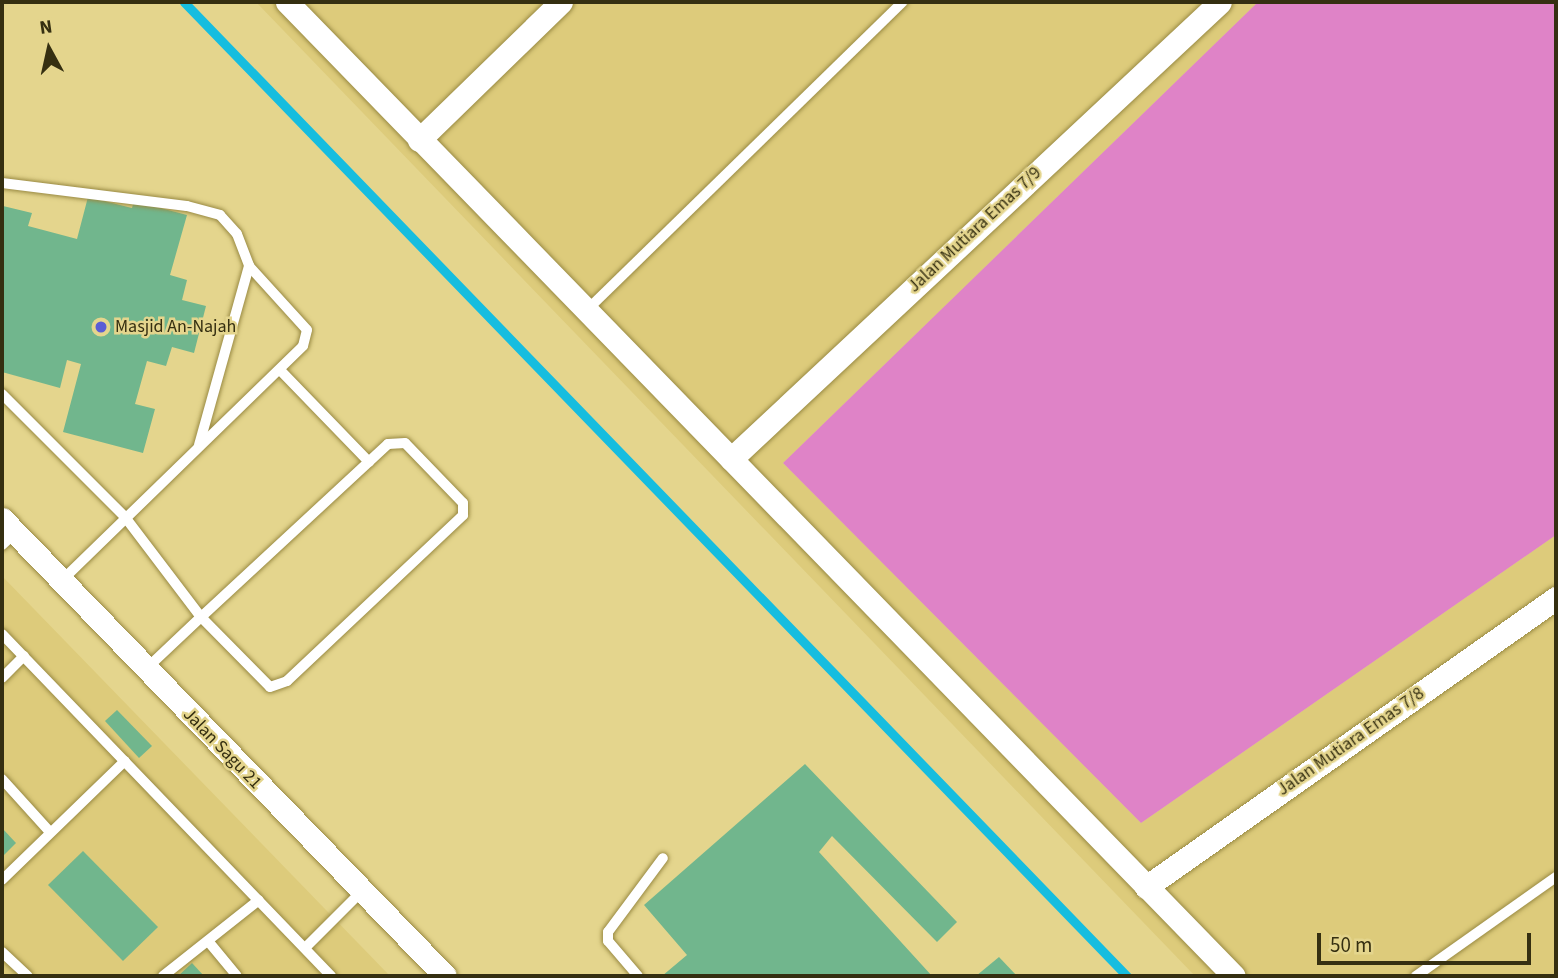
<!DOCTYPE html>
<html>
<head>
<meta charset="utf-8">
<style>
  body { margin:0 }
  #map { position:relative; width:1558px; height:978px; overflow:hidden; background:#e4d58d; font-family:"Source Sans 3",sans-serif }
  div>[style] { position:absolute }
  .built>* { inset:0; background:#ddcb7b }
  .green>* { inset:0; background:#df83c7 }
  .stream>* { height:9px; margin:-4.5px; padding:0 4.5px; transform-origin:4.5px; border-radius:4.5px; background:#16bddf }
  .building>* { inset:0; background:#71b68d }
  .roads { filter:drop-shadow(0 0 2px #998a43) drop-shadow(0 0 2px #998a43) }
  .lane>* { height:10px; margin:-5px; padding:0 5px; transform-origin:5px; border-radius:5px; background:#fff }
  .street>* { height:23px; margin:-11.5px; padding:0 11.5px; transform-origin:11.5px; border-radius:11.5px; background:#fff }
  .dots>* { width:19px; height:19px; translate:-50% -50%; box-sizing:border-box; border:4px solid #e4d58d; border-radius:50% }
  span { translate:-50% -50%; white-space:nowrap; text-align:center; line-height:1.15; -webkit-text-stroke:5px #e4d58d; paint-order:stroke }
  .street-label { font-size:18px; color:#352f11 }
  .poi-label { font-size:18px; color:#352f11 }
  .left { translate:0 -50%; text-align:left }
  .frame { position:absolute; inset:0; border:4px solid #352f11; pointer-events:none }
  .north { position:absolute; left:14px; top:14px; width:70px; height:70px; -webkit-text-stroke:5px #e4d58d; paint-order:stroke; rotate:352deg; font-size:19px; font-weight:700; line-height:28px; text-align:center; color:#352f11 }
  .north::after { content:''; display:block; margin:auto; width:24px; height:32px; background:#352f11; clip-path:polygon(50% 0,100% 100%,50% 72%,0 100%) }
  .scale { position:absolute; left:1317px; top:933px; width:214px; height:32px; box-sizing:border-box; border:4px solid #352f11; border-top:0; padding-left:9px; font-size:21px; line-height:24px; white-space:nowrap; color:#352f11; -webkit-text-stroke:5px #e4d58d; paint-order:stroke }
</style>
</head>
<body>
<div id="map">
  <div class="built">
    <i style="clip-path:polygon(256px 2px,1258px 2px,783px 463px,1141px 823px,1556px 535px,1556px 976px,1195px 976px)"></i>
    <i style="clip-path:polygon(2px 576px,390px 976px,2px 976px)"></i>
  </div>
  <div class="green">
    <i style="clip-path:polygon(1258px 2px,1556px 2px,1556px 535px,1141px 823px,783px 463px)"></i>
  </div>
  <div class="stream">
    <i style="left:184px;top:2px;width:1356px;rotate:45.93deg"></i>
  </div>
  <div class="building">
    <i style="clip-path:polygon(88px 197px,132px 208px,134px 201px,187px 215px,170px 275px,187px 280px,182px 300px,206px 306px,194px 353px,172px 347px,166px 366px,147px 361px,135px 404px,155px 409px,143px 453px,63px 432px,81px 364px,67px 360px,60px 388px,2px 372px,3px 206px,32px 213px,28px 226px,77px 239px)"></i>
    <i style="clip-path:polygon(117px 710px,152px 746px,139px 758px,105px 721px)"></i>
    <i style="clip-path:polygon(805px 764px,957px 922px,937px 942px,832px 836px,819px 852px,932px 976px,662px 976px,687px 955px,644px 905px)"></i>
    <i style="clip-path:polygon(2px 828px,16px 843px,2px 857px)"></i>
    <i style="clip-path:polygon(83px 851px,158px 927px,123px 961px,48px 885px)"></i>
    <i style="clip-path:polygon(999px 957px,1017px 976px,976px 976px)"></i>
    <i style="clip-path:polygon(192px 963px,204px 976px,178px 976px)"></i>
  </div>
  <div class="roads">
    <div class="lane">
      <i style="left:2px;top:183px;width:186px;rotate:7.1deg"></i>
      <i style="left:187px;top:206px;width:34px;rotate:15deg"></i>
      <i style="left:220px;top:215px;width:25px;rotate:48deg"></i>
      <i style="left:237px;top:234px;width:34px;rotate:69deg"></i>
      <i style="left:249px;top:266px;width:86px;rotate:47.8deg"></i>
      <i style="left:307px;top:330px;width:16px;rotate:104deg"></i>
      <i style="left:303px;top:346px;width:337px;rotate:135.8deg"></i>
      <i style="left:587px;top:310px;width:441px;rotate:-44.3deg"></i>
      <i style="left:280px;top:370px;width:128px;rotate:45.9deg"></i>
      <i style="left:2px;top:394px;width:174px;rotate:45deg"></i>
      <i style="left:125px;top:517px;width:126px;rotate:52.8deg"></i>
      <i style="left:201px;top:617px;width:98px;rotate:45.4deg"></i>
      <i style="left:270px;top:687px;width:18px;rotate:-19deg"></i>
      <i style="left:287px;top:681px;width:242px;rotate:-43.3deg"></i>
      <i style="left:463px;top:515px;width:12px;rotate:-90deg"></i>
      <i style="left:463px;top:503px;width:83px;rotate:-134deg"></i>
      <i style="left:405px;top:443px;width:17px;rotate:177deg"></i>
      <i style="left:388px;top:444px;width:255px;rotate:137.2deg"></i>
      <i style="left:201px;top:617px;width:77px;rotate:136.6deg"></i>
      <i style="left:199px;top:445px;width:186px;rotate:-74.4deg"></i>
      <i style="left:2px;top:545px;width:18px;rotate:-43deg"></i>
      <i style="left:2px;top:634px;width:475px;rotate:46.1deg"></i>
      <i style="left:2px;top:678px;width:31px;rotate:-45deg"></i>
      <i style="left:2px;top:779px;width:70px;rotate:47.9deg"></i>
      <i style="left:2px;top:880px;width:171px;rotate:-44.1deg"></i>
      <i style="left:208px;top:941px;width:45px;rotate:50.4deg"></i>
      <i style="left:305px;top:948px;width:81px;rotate:-45deg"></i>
      <i style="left:2px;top:952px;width:35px;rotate:43deg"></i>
      <i style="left:163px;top:976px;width:122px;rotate:-38.4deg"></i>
      <i style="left:638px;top:976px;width:46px;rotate:-130.6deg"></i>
      <i style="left:608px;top:941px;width:9px;rotate:-90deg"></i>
      <i style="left:608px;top:932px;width:92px;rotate:-53.4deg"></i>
      <i style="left:1416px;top:976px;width:171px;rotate:-35.3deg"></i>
    </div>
    <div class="street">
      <i style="left:287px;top:2px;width:1358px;rotate:45.81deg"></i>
      <i style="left:419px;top:140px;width:198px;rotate:-44.2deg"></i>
      <i style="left:731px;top:459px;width:669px;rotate:-43.06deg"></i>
      <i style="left:2px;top:519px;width:636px;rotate:45.89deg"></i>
      <i style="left:1146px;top:887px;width:502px;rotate:-35.18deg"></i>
    </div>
  </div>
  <div class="dots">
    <i style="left:101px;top:327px;background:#5a5dd5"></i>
  </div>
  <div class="street-label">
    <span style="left:975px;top:230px;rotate:-43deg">Jalan Mutiara Emas 7/9</span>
    <span style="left:1351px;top:742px;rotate:-35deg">Jalan Mutiara Emas 7/8</span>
    <span style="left:222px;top:749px;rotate:46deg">Jalan Sagu 21</span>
  </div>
  <div class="poi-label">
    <span class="left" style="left:115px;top:327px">Masjid An-Najah</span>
  </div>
  <div class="frame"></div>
  <div class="north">N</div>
  <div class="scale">50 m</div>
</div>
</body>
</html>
